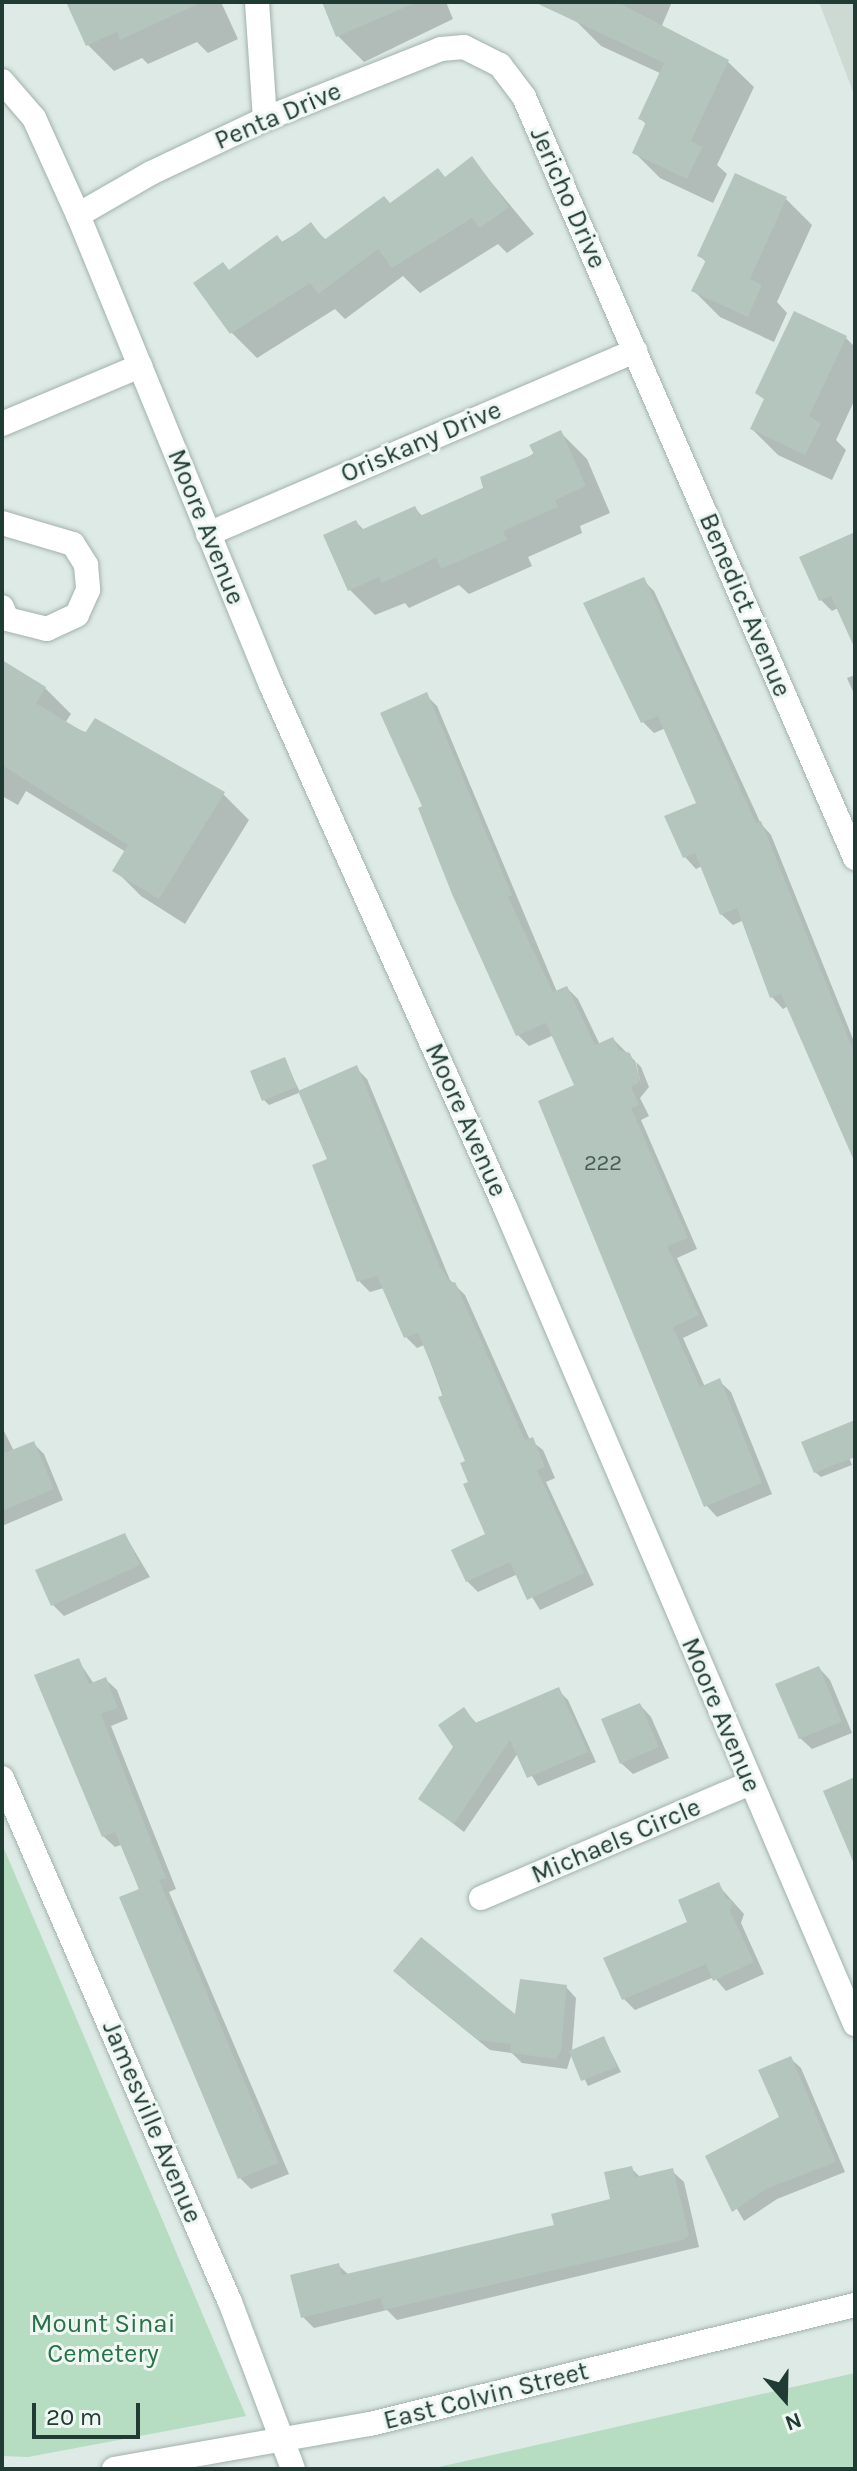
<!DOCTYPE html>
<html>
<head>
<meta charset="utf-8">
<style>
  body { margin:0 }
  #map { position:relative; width:857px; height:2471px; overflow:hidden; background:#deeae5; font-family:Karla,sans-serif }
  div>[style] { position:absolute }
  .built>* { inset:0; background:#cddad4 }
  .green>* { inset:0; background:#b6dcc2 }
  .shadow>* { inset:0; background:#0003 }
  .building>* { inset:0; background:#b4c5be }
  .roads { filter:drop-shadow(0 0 2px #a1b2ac) drop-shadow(0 0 2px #a1b2ac) }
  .minor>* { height:24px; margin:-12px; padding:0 12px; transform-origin:12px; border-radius:12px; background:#fff }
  span { translate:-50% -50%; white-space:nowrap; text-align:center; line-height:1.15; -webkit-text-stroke:6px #eff7f3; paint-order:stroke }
  .number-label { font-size:22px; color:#455d56 }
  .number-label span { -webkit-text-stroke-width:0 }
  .street-label { font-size:26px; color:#203a34 }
  .park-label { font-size:26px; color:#297148 }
  .frame { position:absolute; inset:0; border:4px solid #203a34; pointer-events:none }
  .north { position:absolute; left:745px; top:2359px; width:80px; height:80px; -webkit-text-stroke:6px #eff7f3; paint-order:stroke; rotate:160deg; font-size:22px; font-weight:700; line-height:32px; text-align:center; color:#203a34 }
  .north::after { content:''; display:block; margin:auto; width:28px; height:36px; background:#203a34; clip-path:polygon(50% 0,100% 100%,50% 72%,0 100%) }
  .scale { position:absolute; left:32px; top:2403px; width:108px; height:36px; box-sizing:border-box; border:4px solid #203a34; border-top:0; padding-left:10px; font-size:24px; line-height:28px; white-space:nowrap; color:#203a34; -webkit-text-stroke:6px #eff7f3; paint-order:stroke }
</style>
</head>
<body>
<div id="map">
  <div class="built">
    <i style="clip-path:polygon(819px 2px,855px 2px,855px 97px)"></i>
  </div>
  <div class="green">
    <i style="clip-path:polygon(2px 1844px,246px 2416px,28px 2457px,2px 2456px)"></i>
    <i style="clip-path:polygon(855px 2373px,855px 2469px,430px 2469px)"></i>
  </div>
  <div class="shadow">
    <i style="clip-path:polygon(68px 2px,221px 2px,238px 39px,208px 53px,197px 42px,148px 64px,142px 58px,114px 71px,88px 45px)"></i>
    <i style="clip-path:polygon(326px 2px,446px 2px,453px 19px,364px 62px,338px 36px)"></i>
    <i style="clip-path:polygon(583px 2px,672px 2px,660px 30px,728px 62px,754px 87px,717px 165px,727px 174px,713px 203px,660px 178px,634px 152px,647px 125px,640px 118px,662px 74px,601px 46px,575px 20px)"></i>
    <i style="clip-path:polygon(472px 159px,534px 234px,507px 253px,498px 244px,420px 293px,403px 276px,345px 319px,335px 309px,257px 358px,231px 332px,230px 272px,311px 225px,327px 241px,446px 178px)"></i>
    <i style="clip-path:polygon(786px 199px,812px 225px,777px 302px,787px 313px,774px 342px,720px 317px,694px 291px,707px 263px,699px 255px)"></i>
    <i style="clip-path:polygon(846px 338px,855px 347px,855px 399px,836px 440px,846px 450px,832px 480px,778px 455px,752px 429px,766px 401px,757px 392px)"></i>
    <i style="clip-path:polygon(561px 433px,587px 459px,610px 513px,580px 526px,582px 533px,528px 557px,532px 566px,469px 594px,459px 585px,409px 608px,405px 603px,375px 615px,349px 589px,356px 522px,365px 531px,415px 508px,423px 517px,485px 489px)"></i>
    <i style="clip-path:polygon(855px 538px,855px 631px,838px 608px,832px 611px,821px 600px)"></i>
    <i style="clip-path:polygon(643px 580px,654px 591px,761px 824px,771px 835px,855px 1044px,855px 1154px,788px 1006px,783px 1009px,772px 997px,744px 920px,733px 925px,721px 914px,702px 866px,696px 869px,685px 857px,698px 804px,666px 728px,654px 733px,643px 722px)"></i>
    <i style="clip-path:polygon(2px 662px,45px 688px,71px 714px,65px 723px,223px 794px,249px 820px,185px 924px,141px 896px,115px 870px,126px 852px,26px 791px,18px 805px,2px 796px)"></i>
    <i style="clip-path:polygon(855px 675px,855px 696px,847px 678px)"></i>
    <i style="clip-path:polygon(426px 695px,437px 706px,557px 992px,567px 988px,578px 999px,600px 1045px,613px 1039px,635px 1061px,641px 1085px,636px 1062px,641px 1067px,649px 1087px,640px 1098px,649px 1116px,641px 1120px,697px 1249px,677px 1258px,708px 1326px,683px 1338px,705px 1387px,719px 1381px,731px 1392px,772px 1494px,717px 1517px,706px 1505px,577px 1086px,554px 1035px,529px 1046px,518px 1035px,424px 807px)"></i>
    <i style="clip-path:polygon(284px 1059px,300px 1092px,356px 1068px,367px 1079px,450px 1280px,465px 1295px,530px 1440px,543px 1450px,555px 1478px,546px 1482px,594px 1585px,540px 1610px,518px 1574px,478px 1592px,467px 1581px,488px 1535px,467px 1462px,424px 1345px,417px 1348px,406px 1337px,384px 1288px,370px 1292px,359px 1281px,329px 1160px,301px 1092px,269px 1105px,264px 1100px)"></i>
    <i style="clip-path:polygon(2px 1427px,14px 1451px,33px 1443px,44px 1454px,63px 1500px,2px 1526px)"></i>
    <i style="clip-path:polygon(840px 1435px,852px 1465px,821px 1477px,815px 1472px)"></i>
    <i style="clip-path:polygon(125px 1535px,150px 1577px,64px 1616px,53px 1605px)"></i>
    <i style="clip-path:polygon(78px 1660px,94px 1684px,105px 1679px,117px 1690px,128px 1719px,111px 1726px,176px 1889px,169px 1892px,289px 2174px,251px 2189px,240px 2178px,123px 1844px,115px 1847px,103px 1836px)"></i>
    <i style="clip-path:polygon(819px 1668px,830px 1680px,852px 1733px,812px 1749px,800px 1738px)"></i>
    <i style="clip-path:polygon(558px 1690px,568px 1700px,596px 1762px,538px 1786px,518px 1753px,464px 1832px,420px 1798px,456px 1747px,464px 1709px,477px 1724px)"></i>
    <i style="clip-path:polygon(640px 1705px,651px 1717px,669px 1758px,633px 1774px,621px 1763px)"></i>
    <i style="clip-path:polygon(718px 1885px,744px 1914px,741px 1923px,764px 1974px,726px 1991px,714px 1977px,635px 2010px,624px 1999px)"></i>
    <i style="clip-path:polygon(406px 1982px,517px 2017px,566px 1987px,576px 1998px,572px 2051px,604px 2038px,621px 2072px,588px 2086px,572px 2053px,567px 2069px,522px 2063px,512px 2053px,490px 2050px)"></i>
    <i style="clip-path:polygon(790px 2058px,801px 2068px,845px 2172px,777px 2199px,744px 2221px,707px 2157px,782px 2118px)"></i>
    <i style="clip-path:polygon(631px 2168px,641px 2178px,672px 2171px,684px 2182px,699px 2247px,397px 2320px,387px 2310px,314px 2328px,303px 2317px,338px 2265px,349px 2275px,556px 2227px,612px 2201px)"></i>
  </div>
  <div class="building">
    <i style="clip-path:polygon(66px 2px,202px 2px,120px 40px,117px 32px,86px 46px)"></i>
    <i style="clip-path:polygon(322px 2px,417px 2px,336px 37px)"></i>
    <i style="clip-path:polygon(534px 2px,617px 2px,729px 60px,691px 141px,702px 147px,687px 179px,632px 153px,646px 122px,638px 119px,664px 63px)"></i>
    <i style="clip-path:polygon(472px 156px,509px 207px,480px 228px,472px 218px,392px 268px,378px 249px,318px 294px,310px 283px,230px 334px,193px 283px,223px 262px,229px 270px,277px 235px,283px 243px,311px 222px,324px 240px,384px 196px,390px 203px,438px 168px,445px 177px)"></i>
    <i style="clip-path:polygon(735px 173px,787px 197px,750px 279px,762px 285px,748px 317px,691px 291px,706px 260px,697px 256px)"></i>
    <i style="clip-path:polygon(794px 311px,847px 336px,809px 416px,821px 423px,805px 455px,750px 429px,764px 399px,755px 393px)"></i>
    <i style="clip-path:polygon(561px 430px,586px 486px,555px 500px,558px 507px,503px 531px,507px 540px,441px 569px,436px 558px,382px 583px,379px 577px,348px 591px,323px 535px,356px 520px,361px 530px,415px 506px,420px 516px,483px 488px,480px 477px,534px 454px,529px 445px)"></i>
    <i style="clip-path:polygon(855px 532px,855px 649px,831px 596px,819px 601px,799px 557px)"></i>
    <i style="clip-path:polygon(644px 577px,756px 823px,761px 821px,855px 1055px,855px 1163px,781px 994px,770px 998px,737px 908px,720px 915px,695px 853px,683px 858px,664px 816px,696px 803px,658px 716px,641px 723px,583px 603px)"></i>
    <i style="clip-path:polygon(2px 660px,46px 687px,36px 703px,85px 733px,95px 718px,225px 792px,159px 899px,112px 871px,128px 845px,2px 765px)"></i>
    <i style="clip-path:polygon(427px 692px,512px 895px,508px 897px,553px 992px,567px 986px,595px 1045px,613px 1037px,619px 1050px,630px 1053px,639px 1075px,638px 1083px,631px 1087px,639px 1105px,631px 1108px,688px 1238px,667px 1246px,699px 1315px,673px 1327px,700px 1387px,720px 1378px,762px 1483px,704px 1507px,538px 1101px,574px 1085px,546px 1023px,516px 1036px,452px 894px,418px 808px,422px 806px,380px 713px)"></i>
    <i style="clip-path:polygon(285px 1057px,297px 1087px,262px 1101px,250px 1071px)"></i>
    <i style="clip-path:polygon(357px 1065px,440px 1267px,451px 1283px,455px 1282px,525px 1440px,533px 1437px,545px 1467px,537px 1470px,584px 1573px,527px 1600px,510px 1562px,466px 1582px,451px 1550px,485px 1534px,463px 1484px,468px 1482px,460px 1463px,465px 1461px,438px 1397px,444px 1395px,418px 1333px,404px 1338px,377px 1276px,357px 1282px,312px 1165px,327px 1159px,298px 1091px)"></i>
    <i style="clip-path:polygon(855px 1420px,855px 1457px,814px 1473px,801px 1442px)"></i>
    <i style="clip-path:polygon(34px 1441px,54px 1489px,2px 1511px,2px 1454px)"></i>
    <i style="clip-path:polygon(125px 1533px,140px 1565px,51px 1606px,35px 1570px)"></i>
    <i style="clip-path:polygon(79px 1658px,89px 1684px,106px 1677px,118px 1708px,101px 1714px,166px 1878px,159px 1880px,279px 2163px,238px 2179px,119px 1897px,139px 1889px,115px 1832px,102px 1837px,34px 1675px)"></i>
    <i style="clip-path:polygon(819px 1666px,842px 1722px,799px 1739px,775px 1684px)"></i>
    <i style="clip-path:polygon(559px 1687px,588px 1752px,527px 1778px,510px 1740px,454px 1824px,418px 1799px,453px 1747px,438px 1725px,464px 1707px,475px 1723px)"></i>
    <i style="clip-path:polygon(640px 1703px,659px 1747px,620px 1764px,601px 1719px)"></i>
    <i style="clip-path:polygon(855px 1777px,855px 1866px,823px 1791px)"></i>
    <i style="clip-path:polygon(719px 1882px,726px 1898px,733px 1901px,730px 1911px,754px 1962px,713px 1981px,706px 1964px,622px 2000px,603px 1958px,687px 1922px,678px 1900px)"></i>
    <i style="clip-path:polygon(421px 1937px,515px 2014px,520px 1979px,567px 1985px,561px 2051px,556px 2059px,510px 2053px,511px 2044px,478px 2040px,393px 1971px)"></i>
    <i style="clip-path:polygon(604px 2036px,617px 2067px,581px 2081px,569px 2051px)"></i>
    <i style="clip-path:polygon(791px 2056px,836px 2162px,766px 2189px,732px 2212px,705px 2156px,779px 2117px,758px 2070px)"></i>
    <i style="clip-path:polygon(632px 2166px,635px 2177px,673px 2168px,689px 2235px,683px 2240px,384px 2310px,381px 2298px,301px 2318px,290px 2275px,339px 2263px,342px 2275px,554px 2225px,551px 2214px,610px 2199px,604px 2172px)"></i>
  </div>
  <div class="roads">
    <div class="minor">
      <i style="left:257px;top:2px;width:117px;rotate:86.1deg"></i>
      <i style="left:2px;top:81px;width:49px;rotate:49.1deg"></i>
      <i style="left:34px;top:118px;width:107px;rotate:65.6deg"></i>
      <i style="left:78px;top:215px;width:508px;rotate:67.68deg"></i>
      <i style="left:271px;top:685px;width:572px;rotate:65.85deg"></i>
      <i style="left:505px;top:1207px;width:889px;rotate:66.81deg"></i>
      <i style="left:78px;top:215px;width:84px;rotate:-29.9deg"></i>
      <i style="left:151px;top:173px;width:126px;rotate:-25.3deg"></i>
      <i style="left:265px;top:119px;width:189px;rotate:-21.7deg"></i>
      <i style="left:441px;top:49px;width:23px;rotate:-5deg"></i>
      <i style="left:464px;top:47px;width:40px;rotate:26.6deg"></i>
      <i style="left:500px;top:65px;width:40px;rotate:53deg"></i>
      <i style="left:524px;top:97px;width:830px;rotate:66.49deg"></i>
      <i style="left:2px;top:424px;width:150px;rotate:-22.8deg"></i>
      <i style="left:2px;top:523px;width:74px;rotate:16.5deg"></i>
      <i style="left:73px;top:544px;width:25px;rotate:58deg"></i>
      <i style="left:86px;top:565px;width:25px;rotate:85deg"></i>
      <i style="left:88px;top:590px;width:27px;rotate:114deg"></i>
      <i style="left:77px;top:615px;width:33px;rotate:155deg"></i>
      <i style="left:47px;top:629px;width:41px;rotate:-166deg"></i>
      <i style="left:7px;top:619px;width:13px;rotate:-113deg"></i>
      <i style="left:208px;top:534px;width:465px;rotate:-23.2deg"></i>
      <i style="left:2px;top:1778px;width:571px;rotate:66.49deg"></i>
      <i style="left:230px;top:2302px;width:178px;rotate:69.3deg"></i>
      <i style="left:481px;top:1898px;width:293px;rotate:-23.1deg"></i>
      <i style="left:114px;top:2469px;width:260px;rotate:-10deg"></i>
      <i style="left:370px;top:2424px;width:499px;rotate:-13.8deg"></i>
    </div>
  </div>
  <div class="number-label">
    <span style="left:603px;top:1164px">222</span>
  </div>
  <div class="street-label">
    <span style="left:278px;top:116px;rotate:-23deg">Penta Drive</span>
    <span style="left:568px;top:198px;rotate:66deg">Jericho Drive</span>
    <span style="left:421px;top:442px;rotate:-23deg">Oriskany Drive</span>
    <span style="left:206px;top:527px;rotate:68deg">Moore Avenue</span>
    <span style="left:745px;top:605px;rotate:67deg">Benedict Avenue</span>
    <span style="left:466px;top:1120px;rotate:66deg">Moore Avenue</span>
    <span style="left:721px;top:1715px;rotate:67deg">Moore Avenue</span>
    <span style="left:616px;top:1841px;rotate:-23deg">Michaels Circle</span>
    <span style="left:152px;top:2122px;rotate:67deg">Jamesville Avenue</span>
    <span style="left:486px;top:2396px;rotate:-14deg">East Colvin Street</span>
  </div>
  <div class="park-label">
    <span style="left:103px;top:2339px">Mount Sinai<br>Cemetery</span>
  </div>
  <div class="frame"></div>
  <div class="north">N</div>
  <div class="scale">20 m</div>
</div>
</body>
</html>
